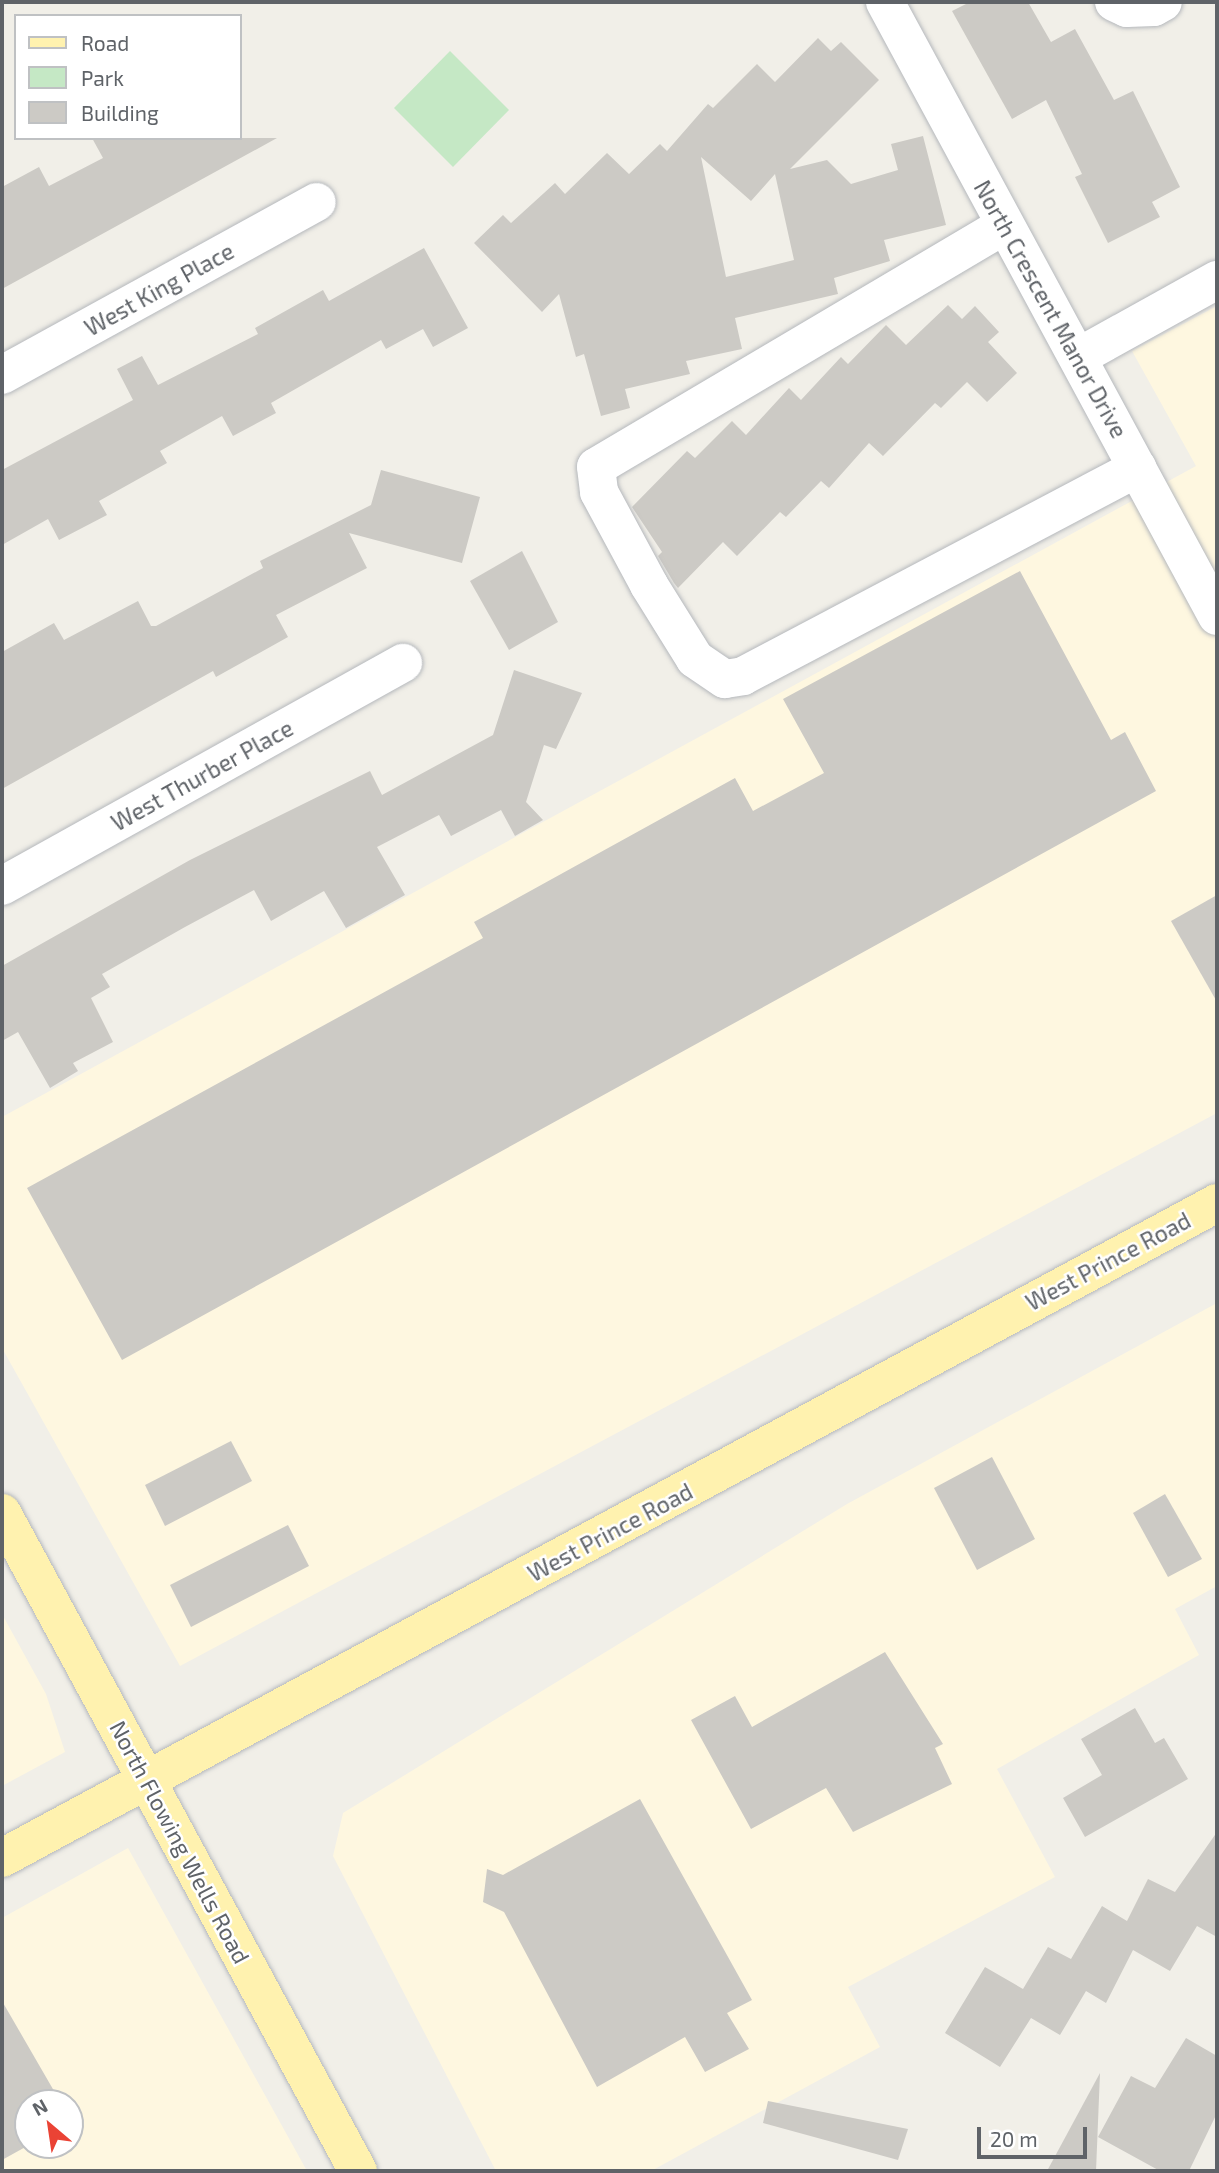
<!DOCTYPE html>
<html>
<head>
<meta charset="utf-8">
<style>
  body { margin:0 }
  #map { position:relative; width:1219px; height:2173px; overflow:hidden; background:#f1efe8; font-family:"Exo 2",sans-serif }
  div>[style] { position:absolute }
  .commercial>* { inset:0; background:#fef7e0 }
  .green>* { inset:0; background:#c5e8c5 }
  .building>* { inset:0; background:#cccac5 }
  .roads { filter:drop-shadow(0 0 2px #b5b8bc) drop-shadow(0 0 2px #b5b8bc) }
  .minor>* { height:38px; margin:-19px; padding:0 19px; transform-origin:19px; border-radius:19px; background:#fff }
  .major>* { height:38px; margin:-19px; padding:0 19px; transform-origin:19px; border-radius:19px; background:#fff2af }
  span { translate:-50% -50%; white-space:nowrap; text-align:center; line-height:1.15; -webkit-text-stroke:5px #fff; paint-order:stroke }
  .street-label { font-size:23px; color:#5f6368 }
  .frame { position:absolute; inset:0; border:4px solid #5f6368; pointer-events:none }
  .legend { position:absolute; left:14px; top:14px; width:228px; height:126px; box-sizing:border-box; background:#fff; border:2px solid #bfc1c3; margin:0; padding:9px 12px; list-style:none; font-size:21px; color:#5f6368 }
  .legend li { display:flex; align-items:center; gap:14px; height:35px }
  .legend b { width:35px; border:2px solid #bfc1c3 }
  .north { position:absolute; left:14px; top:2089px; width:70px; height:70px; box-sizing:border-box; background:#fff; border:2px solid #bfc1c3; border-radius:50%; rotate:331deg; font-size:19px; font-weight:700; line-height:28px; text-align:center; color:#5f6368 }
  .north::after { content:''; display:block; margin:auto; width:24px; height:32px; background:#ea4335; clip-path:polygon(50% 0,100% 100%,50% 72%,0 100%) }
  .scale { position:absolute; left:977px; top:2127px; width:110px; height:32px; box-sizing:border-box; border:4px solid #5f6368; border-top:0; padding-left:9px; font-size:21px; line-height:24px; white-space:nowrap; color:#5f6368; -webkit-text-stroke:5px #fff; paint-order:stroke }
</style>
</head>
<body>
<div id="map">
  <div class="commercial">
    <i style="clip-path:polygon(1217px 306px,1217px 1113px,180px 1666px,2px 1348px,2px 1117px,1196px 466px,1132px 351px)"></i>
    <i style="clip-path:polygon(1217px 1303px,1217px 1586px,1175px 1609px,1199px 1655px,997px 1769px,1055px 1877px,848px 1987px,880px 2047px,651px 2171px,496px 2171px,333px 1856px,343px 1813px,847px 1504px)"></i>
    <i style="clip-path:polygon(2px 1614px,46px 1694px,65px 1752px,2px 1786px)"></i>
    <i style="clip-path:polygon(evenodd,128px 1848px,307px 2171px,2px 2171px,2px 1918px,128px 1848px,28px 2103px,70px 2103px,70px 2145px,28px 2145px,28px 2103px)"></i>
  </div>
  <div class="green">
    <i style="clip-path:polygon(450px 51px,509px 110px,453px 167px,394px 108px)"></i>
  </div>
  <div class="building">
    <i style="clip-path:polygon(970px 2px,1028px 2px,1051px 42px,1075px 29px,1114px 100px,1133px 91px,1180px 187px,1152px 202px,1160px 217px,1108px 243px,1075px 177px,1082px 174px,1046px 100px,1012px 119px,952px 11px)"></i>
    <i style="clip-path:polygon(evenodd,818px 38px,831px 51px,841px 42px,879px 80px,790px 169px,827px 160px,851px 184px,898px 170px,891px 144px,923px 136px,946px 225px,884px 240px,890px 261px,834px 278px,838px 294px,735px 318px,742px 349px,686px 361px,690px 374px,625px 389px,630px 408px,601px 416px,584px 354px,576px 357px,559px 294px,542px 312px,474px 243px,503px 215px,511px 223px,555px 183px,565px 194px,607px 153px,629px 174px,660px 144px,667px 151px,708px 104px,713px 108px,757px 64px,775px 82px,818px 38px,701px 157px,751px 201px,775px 174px,794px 260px,726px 277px,701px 157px)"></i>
    <i style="clip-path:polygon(92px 138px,277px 138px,2px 289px,2px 187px,39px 167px,49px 186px,103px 158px)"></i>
    <i style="clip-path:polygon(424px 248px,468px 328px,433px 347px,423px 329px,386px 349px,381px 340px,271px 403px,276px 413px,233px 436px,222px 416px,160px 451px,167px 463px,99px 501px,107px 515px,59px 540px,48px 519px,2px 545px,2px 470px,133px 400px,117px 369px,142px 356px,158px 385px,258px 334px,255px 328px,323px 290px,329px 301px)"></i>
    <i style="clip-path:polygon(948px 305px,962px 319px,975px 306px,999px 332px,988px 342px,1017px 373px,987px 402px,967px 382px,941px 408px,935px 403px,883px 456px,869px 443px,829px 488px,821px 481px,786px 517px,780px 512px,737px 556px,723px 542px,678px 588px,674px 583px,658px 556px,662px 552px,632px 507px,687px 451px,695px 458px,732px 421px,746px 435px,789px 388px,801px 400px,841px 357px,848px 364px,886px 325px,906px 345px)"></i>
    <i style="clip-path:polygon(381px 470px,480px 497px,462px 563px,349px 533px,367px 568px,276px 615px,288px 637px,216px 677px,213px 671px,2px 789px,2px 652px,54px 623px,64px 640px,138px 601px,151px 626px,156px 626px,263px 568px,260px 561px,371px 505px)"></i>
    <i style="clip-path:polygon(522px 551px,558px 622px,509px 650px,470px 581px)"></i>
    <i style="clip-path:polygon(1020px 571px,1111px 740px,1125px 732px,1156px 791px,122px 1360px,27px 1188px,483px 938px,474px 922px,735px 778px,753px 811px,824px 773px,783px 699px)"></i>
    <i style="clip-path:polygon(514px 670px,582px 693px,556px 749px,544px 745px,526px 802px,543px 820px,515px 836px,501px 810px,451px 836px,439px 815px,377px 847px,405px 895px,346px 928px,324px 891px,271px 921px,254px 890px,185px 927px,102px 974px,110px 987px,91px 998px,113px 1042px,73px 1063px,78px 1071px,50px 1088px,18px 1032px,2px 1041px,2px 966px,190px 860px,370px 771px,382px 795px,493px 735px)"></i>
    <i style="clip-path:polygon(1217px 895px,1217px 1002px,1171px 921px)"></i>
    <i style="clip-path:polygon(231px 1441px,252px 1481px,165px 1526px,145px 1485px)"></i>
    <i style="clip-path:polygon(992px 1457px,1035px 1539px,977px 1570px,934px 1488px)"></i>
    <i style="clip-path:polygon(1165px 1494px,1202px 1559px,1168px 1577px,1133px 1513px)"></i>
    <i style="clip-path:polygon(288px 1525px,309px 1566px,191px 1627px,170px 1585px)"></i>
    <i style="clip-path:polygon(885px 1652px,943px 1744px,935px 1748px,952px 1784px,853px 1832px,826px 1788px,751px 1829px,691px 1720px,735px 1696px,752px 1727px)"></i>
    <i style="clip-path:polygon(1135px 1708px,1155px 1743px,1164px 1738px,1188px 1779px,1085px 1837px,1063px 1798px,1102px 1775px,1081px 1739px)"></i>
    <i style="clip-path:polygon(640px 1799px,752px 2000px,727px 2013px,749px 2049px,705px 2072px,685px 2037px,597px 2087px,504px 1912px,483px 1902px,487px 1869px,503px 1875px)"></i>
    <i style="clip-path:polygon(1217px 1832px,1217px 1937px,1197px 1926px,1170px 1971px,1133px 1950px,1106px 2003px,1086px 1991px,1060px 2035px,1031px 2018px,1000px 2067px,945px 2033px,985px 1967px,1023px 1989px,1048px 1947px,1071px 1959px,1102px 1906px,1127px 1921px,1148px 1879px,1175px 1892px)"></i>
    <i style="clip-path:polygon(2px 2001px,61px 2103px,28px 2103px,29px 2145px,2px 2160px)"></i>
    <i style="clip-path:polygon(1186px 2038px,1217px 2056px,1217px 2113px,1189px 2171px,1160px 2171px,1098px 2137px,1131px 2076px,1155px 2088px)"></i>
    <i style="clip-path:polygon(1100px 2073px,1096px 2171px,1047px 2171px)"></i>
    <i style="clip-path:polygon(768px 2101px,908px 2129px,898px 2160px,763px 2123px)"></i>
  </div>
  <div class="roads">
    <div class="minor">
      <i style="left:885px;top:2px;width:698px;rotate:61.6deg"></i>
      <i style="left:1114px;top:2px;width:14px;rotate:25deg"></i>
      <i style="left:1127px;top:8px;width:27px;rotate:-2deg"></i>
      <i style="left:1154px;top:7px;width:10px;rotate:-29deg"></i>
      <i style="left:1005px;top:225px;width:475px;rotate:149.4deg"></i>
      <i style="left:596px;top:467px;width:25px;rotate:83deg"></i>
      <i style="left:599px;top:492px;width:106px;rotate:61.7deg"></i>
      <i style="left:649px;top:585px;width:87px;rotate:58.1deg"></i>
      <i style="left:695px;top:659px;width:36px;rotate:34deg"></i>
      <i style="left:725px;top:679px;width:18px;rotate:-9deg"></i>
      <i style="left:743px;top:676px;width:446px;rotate:-27.8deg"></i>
      <i style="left:1078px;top:357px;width:159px;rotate:-29deg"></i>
      <i style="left:2px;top:375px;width:359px;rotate:-28.8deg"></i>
      <i style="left:2px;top:886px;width:459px;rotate:-29.1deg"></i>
    </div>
    <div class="major">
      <i style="left:2px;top:1513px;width:748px;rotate:61.59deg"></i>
      <i style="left:2px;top:1858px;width:1380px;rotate:-28.33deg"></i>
    </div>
  </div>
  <div class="street-label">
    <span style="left:159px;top:289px;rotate:-29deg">West King Place</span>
    <span style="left:1051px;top:309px;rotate:61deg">North Crescent Manor Drive</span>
    <span style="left:202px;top:775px;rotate:-29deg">West Thurber Place</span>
    <span style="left:1108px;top:1261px;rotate:-28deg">West Prince Road</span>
    <span style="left:610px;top:1532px;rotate:-28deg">West Prince Road</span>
    <span style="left:180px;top:1842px;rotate:62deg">North Flowing Wells Road</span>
  </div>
  <div class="frame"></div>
  <ul class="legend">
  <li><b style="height:9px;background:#fff2af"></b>Road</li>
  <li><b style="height:19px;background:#c5e8c5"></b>Park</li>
  <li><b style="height:19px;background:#cccac5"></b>Building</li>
  </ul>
  <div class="north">N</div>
  <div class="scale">20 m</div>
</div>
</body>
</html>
